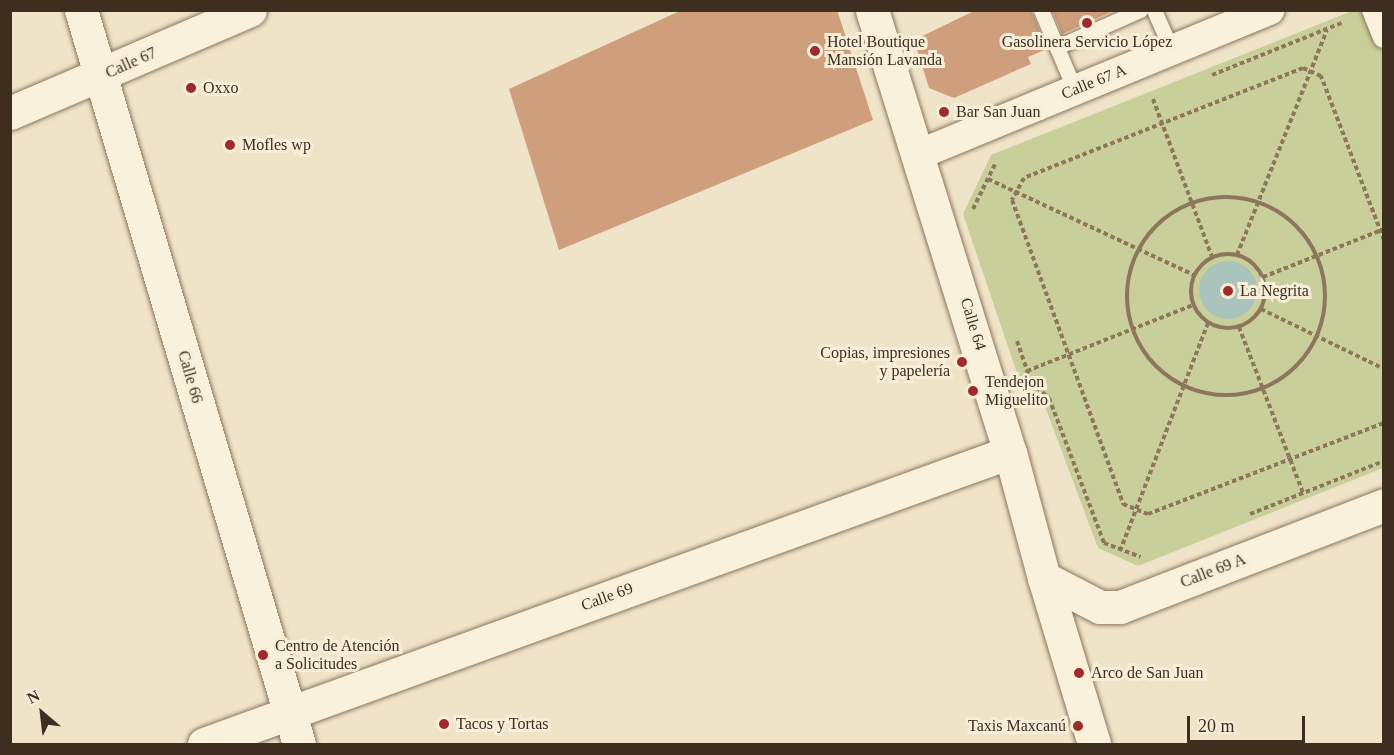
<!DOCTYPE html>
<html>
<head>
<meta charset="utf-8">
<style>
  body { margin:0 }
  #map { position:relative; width:1394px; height:755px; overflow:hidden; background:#f0e4c8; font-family:"Times New Roman",serif }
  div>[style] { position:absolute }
  .green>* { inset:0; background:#c9cf9b }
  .water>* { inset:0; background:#a9c4bc }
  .round { border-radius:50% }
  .building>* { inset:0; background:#cf9f7d }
  .path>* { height:4px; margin-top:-2px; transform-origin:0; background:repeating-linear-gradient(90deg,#8d765c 0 4.5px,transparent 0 7.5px) }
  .path>.ring { margin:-2px; padding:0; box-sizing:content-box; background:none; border:4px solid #8d765c; border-radius:50% }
  .roads { filter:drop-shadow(0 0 2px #8d765c) drop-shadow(0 0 2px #8d765c) }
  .service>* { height:15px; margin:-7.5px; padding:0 7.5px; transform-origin:7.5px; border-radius:7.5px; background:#faf1dc }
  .pedestrian>* { height:22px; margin:-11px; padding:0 11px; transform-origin:11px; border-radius:11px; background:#faf1dc }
  .minor>* { height:30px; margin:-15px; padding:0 15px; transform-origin:15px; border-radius:15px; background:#faf1dc }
  .tertiary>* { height:33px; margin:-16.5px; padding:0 16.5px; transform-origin:16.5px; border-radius:16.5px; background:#faf1dc }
  .secondary>* { height:33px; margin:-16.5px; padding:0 16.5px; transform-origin:16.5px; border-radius:16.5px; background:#faf1dc }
  .dots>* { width:16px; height:16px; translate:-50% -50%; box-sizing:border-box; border:3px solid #f7eed8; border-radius:50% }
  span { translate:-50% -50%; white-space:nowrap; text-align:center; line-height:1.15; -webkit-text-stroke:6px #f7eed8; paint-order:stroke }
  .poi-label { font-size:16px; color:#3d2e20 }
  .left { translate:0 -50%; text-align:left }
  .right { translate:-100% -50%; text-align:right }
  .street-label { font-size:16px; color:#3d2e20 }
  .frame { position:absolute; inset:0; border:12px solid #3d2e20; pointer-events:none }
  .north { position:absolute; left:12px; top:683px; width:60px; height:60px; -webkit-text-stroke:4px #f7eed8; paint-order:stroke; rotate:332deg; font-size:16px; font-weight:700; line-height:24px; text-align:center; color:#3d2e20 }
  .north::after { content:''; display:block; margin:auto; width:21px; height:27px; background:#3d2e20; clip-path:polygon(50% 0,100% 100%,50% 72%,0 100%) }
  .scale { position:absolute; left:1187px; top:716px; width:118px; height:27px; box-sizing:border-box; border:3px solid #3d2e20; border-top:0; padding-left:8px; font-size:18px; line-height:21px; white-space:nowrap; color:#3d2e20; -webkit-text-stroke:4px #f7eed8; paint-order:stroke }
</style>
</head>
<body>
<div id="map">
  <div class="green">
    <i style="clip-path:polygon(1352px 11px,1383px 11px,1383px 468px,1138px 566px,1098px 548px,1046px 409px,1022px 388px,963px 214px,991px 155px)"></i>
  </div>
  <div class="water">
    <i class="round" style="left:1199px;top:261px;width:58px;height:58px"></i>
  </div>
  <div class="building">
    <i style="clip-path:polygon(682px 10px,837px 10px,873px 120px,559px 250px,509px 89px)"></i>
    <i style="clip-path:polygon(976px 10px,1031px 10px,1047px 49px,1028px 57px,1031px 64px,954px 98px,929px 88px,914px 40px)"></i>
    <i style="clip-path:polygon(1052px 10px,1115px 10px,1062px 34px)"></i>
  </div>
  <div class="path">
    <i style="left:1212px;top:75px;width:142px;rotate:-21.9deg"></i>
    <i style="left:1153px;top:99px;width:169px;rotate:69.5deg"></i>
    <i style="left:988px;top:179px;width:227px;rotate:25deg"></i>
    <i class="ring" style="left:1127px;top:197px;width:194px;height:194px"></i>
    <i style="left:973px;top:209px;width:52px;rotate:-63.9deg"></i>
    <i style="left:1384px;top:240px;width:176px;rotate:-111deg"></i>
    <i style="left:1321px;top:76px;width:20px;rotate:-156deg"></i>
    <i style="left:1303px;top:68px;width:300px;rotate:158.5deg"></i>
    <i style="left:1024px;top:178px;width:25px;rotate:119deg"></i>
    <i style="left:1012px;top:200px;width:324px;rotate:69.9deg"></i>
    <i style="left:1123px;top:504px;width:27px;rotate:22deg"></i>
    <i style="left:1148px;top:514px;width:253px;rotate:-21.1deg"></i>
    <i class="ring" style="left:1191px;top:254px;width:70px;height:70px"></i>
    <i style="left:1237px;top:255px;width:242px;rotate:-68.2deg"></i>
    <i style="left:1263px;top:277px;width:130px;rotate:-21.6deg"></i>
    <i style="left:1261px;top:309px;width:137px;rotate:26deg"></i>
    <i style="left:1239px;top:327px;width:178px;rotate:68.9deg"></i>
    <i style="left:1017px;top:341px;width:43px;rotate:71.1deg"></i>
    <i style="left:1031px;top:382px;width:24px;rotate:42deg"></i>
    <i style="left:1049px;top:398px;width:155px;rotate:69.2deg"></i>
    <i style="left:1104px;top:543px;width:39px;rotate:21deg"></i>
    <i style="left:1027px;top:371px;width:179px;rotate:-21.7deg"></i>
    <i style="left:1250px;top:514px;width:144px;rotate:-21.6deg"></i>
    <i style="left:1120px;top:551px;width:244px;rotate:-68.9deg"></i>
  </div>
  <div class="roads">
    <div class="service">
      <i style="left:1041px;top:10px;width:87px;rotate:67deg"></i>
      <i style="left:1154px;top:10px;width:45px;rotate:66.3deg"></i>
      <i style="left:1057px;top:47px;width:91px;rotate:-24deg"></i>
    </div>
    <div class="pedestrian">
      <i style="left:1373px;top:10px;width:29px;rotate:68deg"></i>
    </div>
    <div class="minor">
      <i style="left:920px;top:154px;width:378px;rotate:-22.4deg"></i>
    </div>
    <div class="tertiary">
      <i style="left:81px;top:10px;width:766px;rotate:73.46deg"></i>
      <i style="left:872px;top:10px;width:463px;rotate:72.7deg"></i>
      <i style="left:10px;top:113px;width:261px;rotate:-23.2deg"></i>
      <i style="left:1044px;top:578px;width:173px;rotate:73.2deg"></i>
    </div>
    <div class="secondary">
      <i style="left:204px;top:744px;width:857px;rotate:-19.91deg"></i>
      <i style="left:1010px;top:452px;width:131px;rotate:74.9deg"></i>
      <i style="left:1044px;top:578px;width:63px;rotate:27.4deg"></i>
      <i style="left:1100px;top:607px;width:20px"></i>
      <i style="left:1120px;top:607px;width:283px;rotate:-21.1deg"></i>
    </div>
  </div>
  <div class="dots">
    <i style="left:1087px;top:23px;background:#9e2a2b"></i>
    <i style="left:815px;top:51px;background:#9e2a2b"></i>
    <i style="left:191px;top:88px;background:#9e2a2b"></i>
    <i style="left:944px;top:112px;background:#9e2a2b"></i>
    <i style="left:230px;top:145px;background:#9e2a2b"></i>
    <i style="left:1228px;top:291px;background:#9e2a2b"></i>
    <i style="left:962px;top:362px;background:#9e2a2b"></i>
    <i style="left:973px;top:391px;background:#9e2a2b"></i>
    <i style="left:263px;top:655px;background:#9e2a2b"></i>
    <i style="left:1079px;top:673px;background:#9e2a2b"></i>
    <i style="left:444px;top:724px;background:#9e2a2b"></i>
    <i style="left:1078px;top:726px;background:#9e2a2b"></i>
  </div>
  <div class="poi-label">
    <span class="left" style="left:827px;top:51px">Hotel Boutique<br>Mansión Lavanda</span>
    <span style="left:1087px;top:42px">Gasolinera Servicio López</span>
    <span class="left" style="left:203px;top:88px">Oxxo</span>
    <span class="left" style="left:956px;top:112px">Bar San Juan</span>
    <span class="left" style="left:242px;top:145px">Mofles wp</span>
    <span class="left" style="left:1240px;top:291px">La Negrita</span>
    <span class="right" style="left:950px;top:362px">Copias, impresiones<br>y papelería</span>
    <span class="left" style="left:985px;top:391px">Tendejon<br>Miguelito</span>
    <span class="left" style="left:275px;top:655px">Centro de Atención<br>a Solicitudes</span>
    <span class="left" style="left:1091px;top:673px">Arco de San Juan</span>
    <span class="left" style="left:456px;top:724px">Tacos y Tortas</span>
    <span class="right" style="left:1066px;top:726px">Taxis Maxcanú</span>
  </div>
  <div class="street-label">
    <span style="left:131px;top:63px;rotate:-24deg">Calle 67</span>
    <span style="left:1094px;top:82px;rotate:-22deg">Calle 67 A</span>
    <span style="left:973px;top:324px;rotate:73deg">Calle 64</span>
    <span style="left:190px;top:377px;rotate:74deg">Calle 66</span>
    <span style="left:1213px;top:571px;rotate:-21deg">Calle 69 A</span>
    <span style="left:607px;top:597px;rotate:-20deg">Calle 69</span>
  </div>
  <div class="frame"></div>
  <div class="north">N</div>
  <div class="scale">20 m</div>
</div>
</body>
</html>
